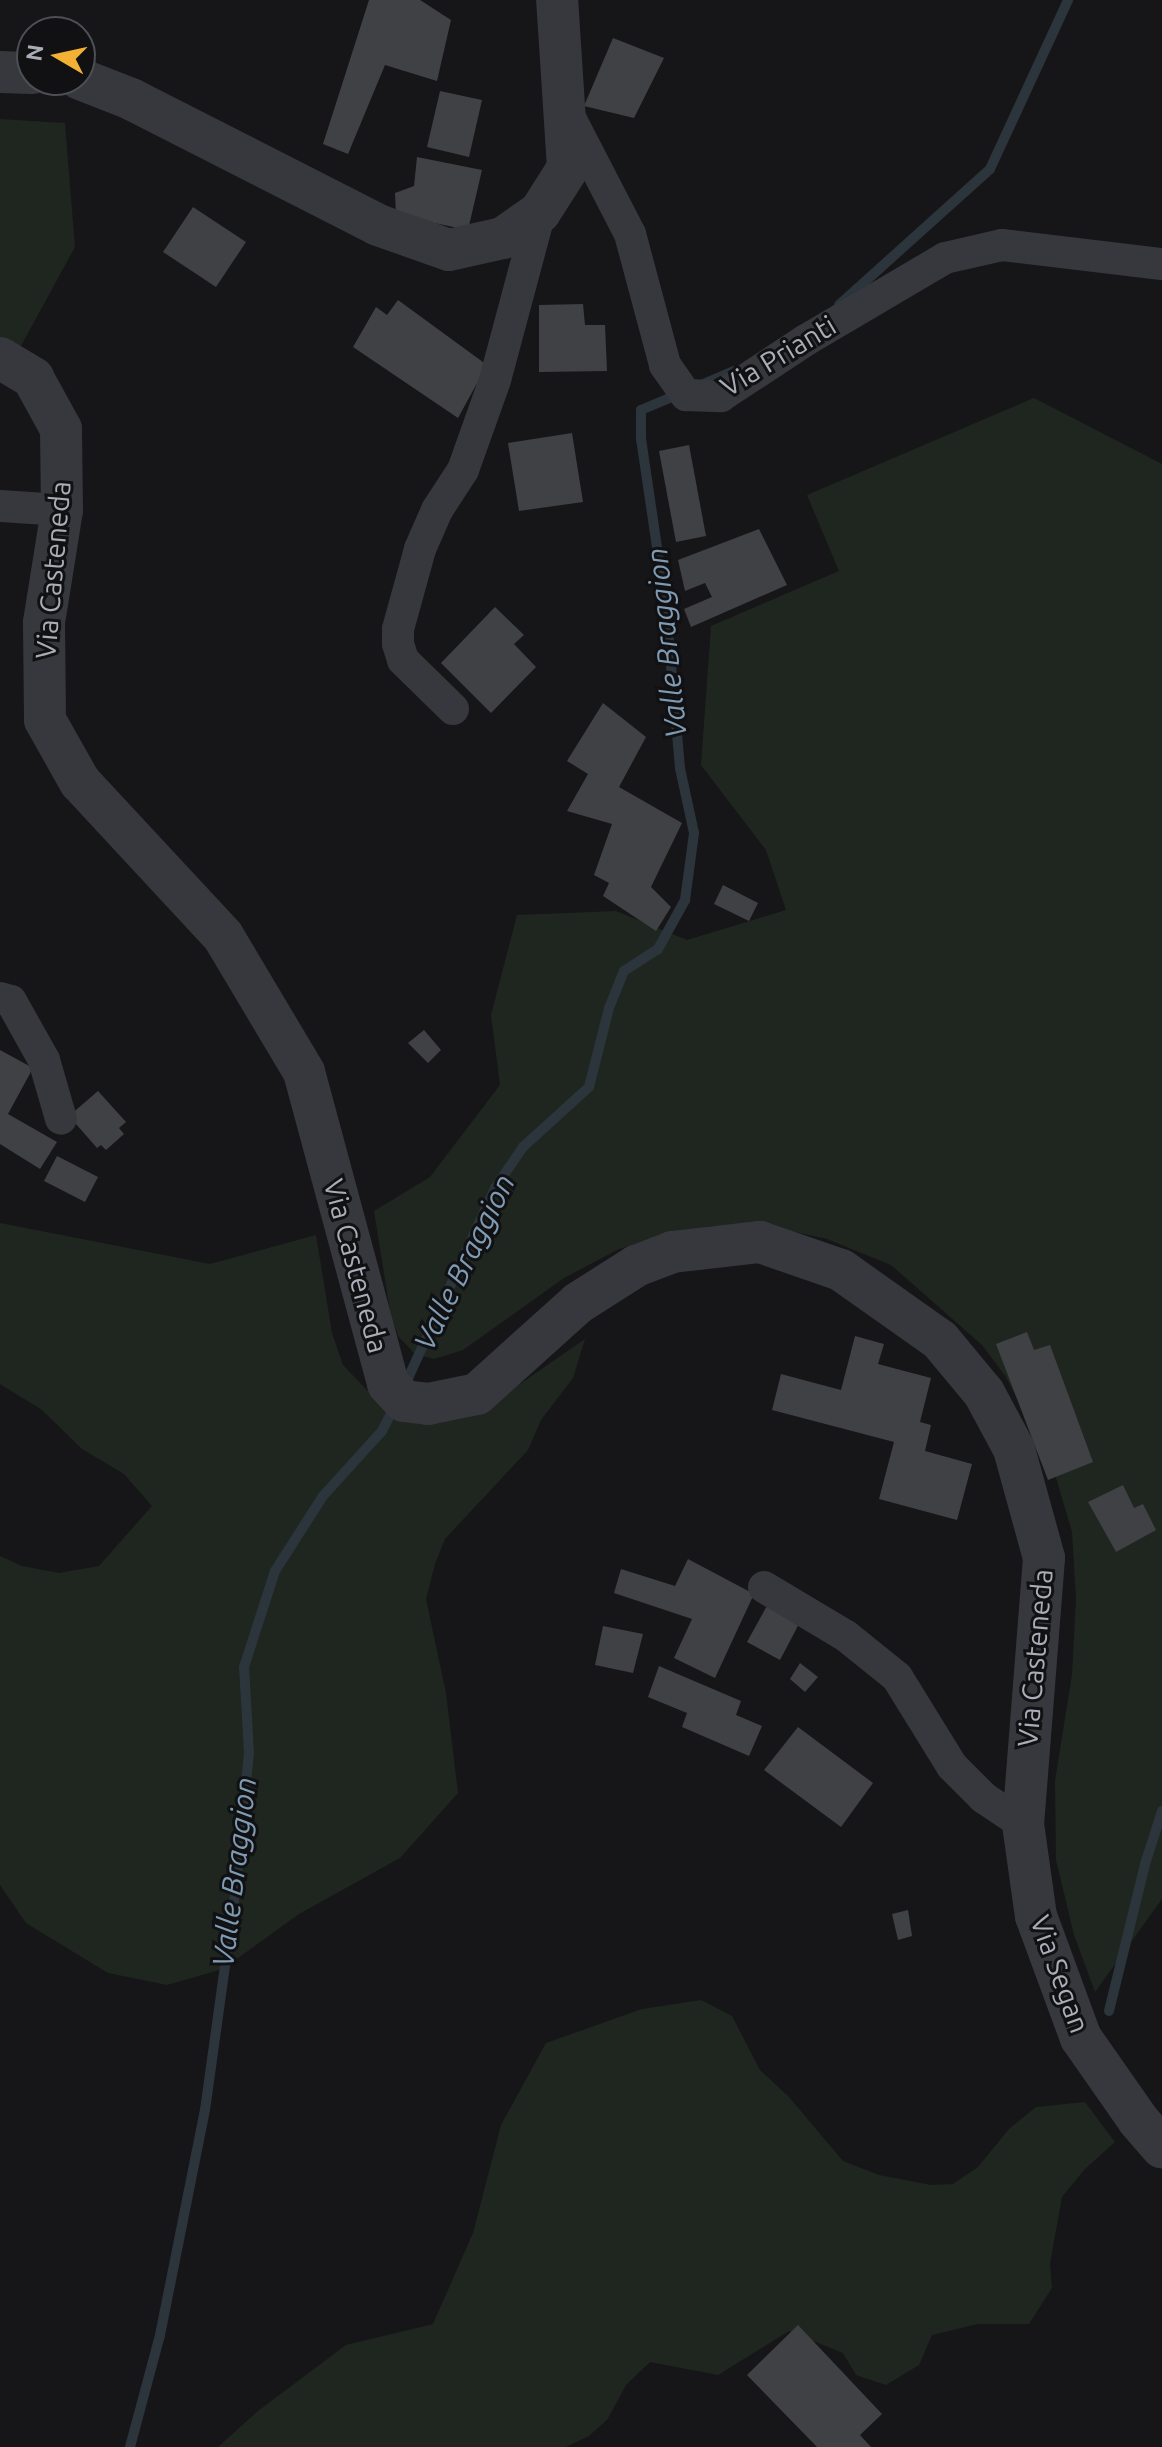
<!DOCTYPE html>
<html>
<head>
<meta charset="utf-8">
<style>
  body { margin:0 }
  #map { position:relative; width:1162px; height:2447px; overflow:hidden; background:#161618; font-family:Ubuntu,sans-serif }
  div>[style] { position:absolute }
  .green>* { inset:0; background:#1e261f }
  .stream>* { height:10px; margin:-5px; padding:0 5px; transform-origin:5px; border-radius:5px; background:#2c353c }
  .building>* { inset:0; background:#404145 }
  .minor>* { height:32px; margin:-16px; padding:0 16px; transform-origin:16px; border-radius:16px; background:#37383d }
  .tertiary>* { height:42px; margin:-21px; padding:0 21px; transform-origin:21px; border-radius:21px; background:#37383d }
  span { translate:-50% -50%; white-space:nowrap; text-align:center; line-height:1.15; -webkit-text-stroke:6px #111113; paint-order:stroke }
  .street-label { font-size:28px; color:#a8adb8 }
  .water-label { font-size:30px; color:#7f9bb3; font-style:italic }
  .north { position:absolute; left:16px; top:16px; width:80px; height:80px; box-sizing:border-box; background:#111113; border:2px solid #4d4f55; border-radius:50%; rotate:279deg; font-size:22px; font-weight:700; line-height:32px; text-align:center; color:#a8adb8 }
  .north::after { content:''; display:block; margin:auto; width:28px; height:36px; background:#f2b134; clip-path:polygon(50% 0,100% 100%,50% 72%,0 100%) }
</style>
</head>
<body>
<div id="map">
  <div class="green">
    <i style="clip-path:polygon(0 119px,65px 123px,75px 247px,16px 355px,0 350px)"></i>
    <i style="clip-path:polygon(1034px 398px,1162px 464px,1162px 1899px,1095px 1992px,1074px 1935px,1056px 1860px,1055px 1781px,1072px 1674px,1076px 1599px,1072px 1532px,1054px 1471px,1006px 1377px,982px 1345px,891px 1265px,827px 1239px,768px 1226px,711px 1226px,619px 1249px,564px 1278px,463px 1350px,434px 1359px,415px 1354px,398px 1336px,391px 1317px,374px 1211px,430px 1177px,500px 1085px,491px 1015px,517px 915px,616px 911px,687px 940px,786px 910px,766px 850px,701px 765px,711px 626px,839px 571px,807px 495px)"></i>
    <i style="clip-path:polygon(0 1223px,210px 1264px,316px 1235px,332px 1333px,343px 1365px,383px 1407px,491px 1404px,585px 1339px,573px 1378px,541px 1420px,528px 1450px,445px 1539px,435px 1564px,426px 1599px,446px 1693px,458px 1793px,400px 1858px,299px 1914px,223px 1969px,167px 1985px,108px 1973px,26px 1923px,0 1885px,0 1556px,22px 1566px,59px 1573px,99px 1566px,152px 1506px,124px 1474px,82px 1449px,42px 1410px,0 1384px)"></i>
    <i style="clip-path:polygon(701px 2000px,732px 2016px,760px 2070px,789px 2097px,843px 2161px,879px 2175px,931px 2185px,953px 2184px,978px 2167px,1009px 2129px,1036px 2107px,1085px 2102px,1115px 2142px,1084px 2170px,1062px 2197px,1050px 2263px,1052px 2288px,1029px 2324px,978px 2324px,932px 2335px,919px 2365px,886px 2385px,856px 2375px,843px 2353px,789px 2331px,718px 2375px,650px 2362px,626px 2385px,607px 2420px,589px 2436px,566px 2447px,218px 2447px,258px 2411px,346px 2345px,433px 2324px,473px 2233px,501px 2125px,546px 2043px,642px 2009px)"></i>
  </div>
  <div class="stream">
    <i style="left:839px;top:305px;width:203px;rotate:-42deg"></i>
    <i style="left:990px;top:169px;width:186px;rotate:-65.2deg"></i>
    <i style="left:701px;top:385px;width:36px;rotate:-23deg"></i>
    <i style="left:404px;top:1387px;width:219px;rotate:-65.4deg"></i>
    <i style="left:495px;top:1188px;width:50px;rotate:-55.7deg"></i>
    <i style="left:523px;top:1147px;width:89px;rotate:-42.3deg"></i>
    <i style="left:589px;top:1087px;width:81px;rotate:-75.8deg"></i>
    <i style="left:609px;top:1008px;width:40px;rotate:-68deg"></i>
    <i style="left:624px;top:971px;width:40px;rotate:-32.9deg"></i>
    <i style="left:658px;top:949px;width:56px;rotate:-61.1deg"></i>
    <i style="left:685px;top:900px;width:68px;rotate:-82.3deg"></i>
    <i style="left:694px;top:833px;width:66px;rotate:-102.2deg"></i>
    <i style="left:680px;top:768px;width:161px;rotate:-95deg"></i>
    <i style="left:666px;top:608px;width:171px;rotate:-98.4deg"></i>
    <i style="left:641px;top:439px;width:29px;rotate:-90deg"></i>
    <i style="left:641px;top:410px;width:41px;rotate:-22.8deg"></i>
    <i style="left:1109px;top:2011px;width:151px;rotate:-76.2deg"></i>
    <i style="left:1145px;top:1864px;width:56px;rotate:-72.2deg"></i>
    <i style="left:130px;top:2447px;width:116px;rotate:-75deg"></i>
    <i style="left:160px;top:2335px;width:229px;rotate:-78.7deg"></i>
    <i style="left:205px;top:2110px;width:217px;rotate:-82.1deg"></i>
    <i style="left:235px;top:1895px;width:143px;rotate:-84.4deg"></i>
    <i style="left:249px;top:1753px;width:86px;rotate:-93.3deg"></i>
    <i style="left:244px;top:1667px;width:101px;rotate:-72.1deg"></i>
    <i style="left:275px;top:1571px;width:89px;rotate:-57.4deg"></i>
    <i style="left:323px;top:1496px;width:88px;rotate:-47.8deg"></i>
    <i style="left:382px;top:1431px;width:29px;rotate:-63deg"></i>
  </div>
  <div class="building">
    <i style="clip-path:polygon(369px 0,420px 0,451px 20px,437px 81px,385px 65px,348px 154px,323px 144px)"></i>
    <i style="clip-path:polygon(613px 38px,664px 58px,634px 118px,584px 106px)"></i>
    <i style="clip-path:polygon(440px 91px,482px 100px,469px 157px,427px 147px)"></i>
    <i style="clip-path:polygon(417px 157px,482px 170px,468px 230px,396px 215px,395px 193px,414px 186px)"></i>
    <i style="clip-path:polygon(193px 207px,246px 242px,216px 287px,163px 252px)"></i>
    <i style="clip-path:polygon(398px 300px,487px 365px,458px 418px,353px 347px,376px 307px,387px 315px)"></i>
    <i style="clip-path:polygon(583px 304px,585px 325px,605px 325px,607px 371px,539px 372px,539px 305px)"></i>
    <i style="clip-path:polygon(572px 433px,583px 502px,519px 511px,508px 443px)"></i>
    <i style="clip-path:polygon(689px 445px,706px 536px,676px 542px,659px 451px)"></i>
    <i style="clip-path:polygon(759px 529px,787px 585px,691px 627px,684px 609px,712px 597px,705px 583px,685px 591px,678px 560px)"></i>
    <i style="clip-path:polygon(495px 607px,524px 635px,514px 644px,536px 667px,491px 713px,441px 663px)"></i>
    <i style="clip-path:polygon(603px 703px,646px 737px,619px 787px,682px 823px,651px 887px,671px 907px,656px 931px,603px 896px,609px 883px,594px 875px,612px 824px,567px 811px,588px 774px,567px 761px)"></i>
    <i style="clip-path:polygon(723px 885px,758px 903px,749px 921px,714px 904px)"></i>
    <i style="clip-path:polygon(424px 1030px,441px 1050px,428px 1063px,408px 1043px)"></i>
    <i style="clip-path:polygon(0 1050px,33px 1068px,8px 1114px,57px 1142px,40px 1169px,0 1144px)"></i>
    <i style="clip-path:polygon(98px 1091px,126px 1122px,119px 1128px,124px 1134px,106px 1150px,101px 1145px,97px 1148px,69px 1116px)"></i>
    <i style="clip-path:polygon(57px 1156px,98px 1177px,85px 1202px,44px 1181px)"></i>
    <i style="clip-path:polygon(1027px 1332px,1034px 1350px,1050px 1345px,1093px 1462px,1048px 1480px,996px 1344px)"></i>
    <i style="clip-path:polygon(855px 1336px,884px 1344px,878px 1364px,931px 1378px,920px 1422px,931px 1425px,925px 1451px,972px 1464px,957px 1520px,879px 1499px,894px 1442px,772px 1410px,781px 1374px,841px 1390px)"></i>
    <i style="clip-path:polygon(1123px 1485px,1134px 1508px,1143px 1504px,1156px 1530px,1116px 1552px,1088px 1502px)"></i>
    <i style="clip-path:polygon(688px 1559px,754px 1594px,715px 1678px,674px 1658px,692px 1619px,614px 1593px,621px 1569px,675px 1586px)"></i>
    <i style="clip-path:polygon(768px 1604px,800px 1622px,780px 1660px,747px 1642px)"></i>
    <i style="clip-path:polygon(603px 1626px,643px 1634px,633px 1673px,595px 1665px)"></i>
    <i style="clip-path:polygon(800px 1663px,818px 1677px,805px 1692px,790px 1679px)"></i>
    <i style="clip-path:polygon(659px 1666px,741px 1701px,736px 1715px,762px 1726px,749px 1756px,682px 1727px,687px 1713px,648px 1697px)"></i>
    <i style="clip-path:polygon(798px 1727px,873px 1783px,841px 1827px,764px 1770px)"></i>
    <i style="clip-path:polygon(908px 1910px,912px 1936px,898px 1940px,892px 1914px)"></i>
    <i style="clip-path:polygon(798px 2325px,882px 2414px,860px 2435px,871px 2447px,817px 2447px,747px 2375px)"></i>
  </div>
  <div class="minor">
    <i style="left:568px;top:114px;width:135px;rotate:62.7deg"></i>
    <i style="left:630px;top:234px;width:136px;rotate:75deg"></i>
    <i style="left:665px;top:365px;width:37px;rotate:55deg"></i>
    <i style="left:686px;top:395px;width:35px;rotate:2deg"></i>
    <i style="left:721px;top:396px;width:102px;rotate:-33.4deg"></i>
    <i style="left:806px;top:340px;width:161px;rotate:-30.5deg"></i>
    <i style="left:945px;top:258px;width:58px;rotate:-12.8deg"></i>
    <i style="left:1002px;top:245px;width:161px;rotate:6.8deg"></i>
    <i style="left:0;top:506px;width:62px;rotate:3.7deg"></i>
    <i style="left:453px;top:709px;width:70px;rotate:-135.6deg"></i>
    <i style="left:403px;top:660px;width:17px;rotate:-107deg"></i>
    <i style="left:398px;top:644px;width:15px;rotate:-90deg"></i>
    <i style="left:398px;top:629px;width:83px;rotate:-74.6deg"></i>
    <i style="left:420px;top:549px;width:43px;rotate:-66.4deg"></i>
    <i style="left:437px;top:510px;width:48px;rotate:-57deg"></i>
    <i style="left:463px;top:470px;width:96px;rotate:-70.4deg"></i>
    <i style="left:495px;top:380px;width:174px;rotate:-75deg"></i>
    <i style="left:0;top:998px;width:11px;rotate:15deg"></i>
    <i style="left:11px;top:1001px;width:68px;rotate:60.8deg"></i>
    <i style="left:44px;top:1060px;width:61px;rotate:73.9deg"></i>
    <i style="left:764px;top:1587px;width:96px;rotate:30.9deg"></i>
    <i style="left:846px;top:1636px;width:65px;rotate:38.8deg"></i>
    <i style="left:897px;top:1677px;width:105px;rotate:58.3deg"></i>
    <i style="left:952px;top:1766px;width:45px;rotate:45deg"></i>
    <i style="left:984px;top:1798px;width:47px;rotate:33.7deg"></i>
  </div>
  <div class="tertiary">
    <i style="left:0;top:72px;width:32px;rotate:2deg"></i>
    <i style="left:80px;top:79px;width:55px;rotate:21.4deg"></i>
    <i style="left:131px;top:99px;width:277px;rotate:27deg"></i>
    <i style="left:378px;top:225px;width:75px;rotate:19.4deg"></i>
    <i style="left:449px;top:250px;width:55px;rotate:-12.5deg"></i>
    <i style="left:503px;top:238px;width:45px;rotate:-35.1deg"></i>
    <i style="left:540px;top:212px;width:52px;rotate:-57.5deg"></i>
    <i style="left:568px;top:168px;width:168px;rotate:-93.7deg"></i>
    <i style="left:0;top:358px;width:39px;rotate:31deg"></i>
    <i style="left:33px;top:378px;width:58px;rotate:61.2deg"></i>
    <i style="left:61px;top:429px;width:81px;rotate:89.3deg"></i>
    <i style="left:62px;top:510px;width:114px;rotate:99.1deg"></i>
    <i style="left:44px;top:623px;width:97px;rotate:89.4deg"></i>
    <i style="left:45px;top:720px;width:71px;rotate:60.6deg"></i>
    <i style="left:80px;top:782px;width:210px;rotate:47.1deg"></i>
    <i style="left:223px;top:936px;width:158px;rotate:59.2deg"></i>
    <i style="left:304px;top:1072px;width:323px;rotate:74.9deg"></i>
    <i style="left:388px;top:1384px;width:23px;rotate:47deg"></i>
    <i style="left:404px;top:1401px;width:24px;rotate:7deg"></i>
    <i style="left:428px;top:1404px;width:50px;rotate:-11.5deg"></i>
    <i style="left:477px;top:1394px;width:136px;rotate:-42deg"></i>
    <i style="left:578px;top:1303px;width:69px;rotate:-32.5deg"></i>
    <i style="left:636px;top:1266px;width:39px;rotate:-21deg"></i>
    <i style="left:672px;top:1252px;width:89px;rotate:-6.5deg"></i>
    <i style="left:760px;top:1242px;width:86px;rotate:19.1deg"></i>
    <i style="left:841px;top:1270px;width:121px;rotate:35.3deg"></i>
    <i style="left:940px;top:1340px;width:69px;rotate:50.3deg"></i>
    <i style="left:984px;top:1393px;width:64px;rotate:61.8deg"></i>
    <i style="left:1014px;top:1449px;width:113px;rotate:74.6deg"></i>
    <i style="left:1044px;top:1558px;width:267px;rotate:94.5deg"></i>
    <i style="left:1023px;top:1824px;width:93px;rotate:82deg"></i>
    <i style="left:1036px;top:1916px;width:130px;rotate:69.8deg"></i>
    <i style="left:1081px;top:2038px;width:101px;rotate:55.1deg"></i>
    <i style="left:1139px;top:2121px;width:35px;rotate:49deg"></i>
  </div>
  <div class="street-label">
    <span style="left:778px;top:356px;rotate:-31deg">Via Prianti</span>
    <span style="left:53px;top:570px;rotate:-85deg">Via Casteneda</span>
    <span style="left:356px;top:1266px;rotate:75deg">Via Casteneda</span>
    <span style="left:1035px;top:1658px;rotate:-85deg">Via Casteneda</span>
    <span style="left:1060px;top:1974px;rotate:70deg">Via Segan</span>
  </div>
  <div class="water-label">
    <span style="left:666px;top:643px;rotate:-96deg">Valle Braggion</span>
    <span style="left:464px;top:1262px;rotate:-64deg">Valle Braggion</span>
    <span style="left:234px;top:1872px;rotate:-83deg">Valle Braggion</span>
  </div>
  <div class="north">N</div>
</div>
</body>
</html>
